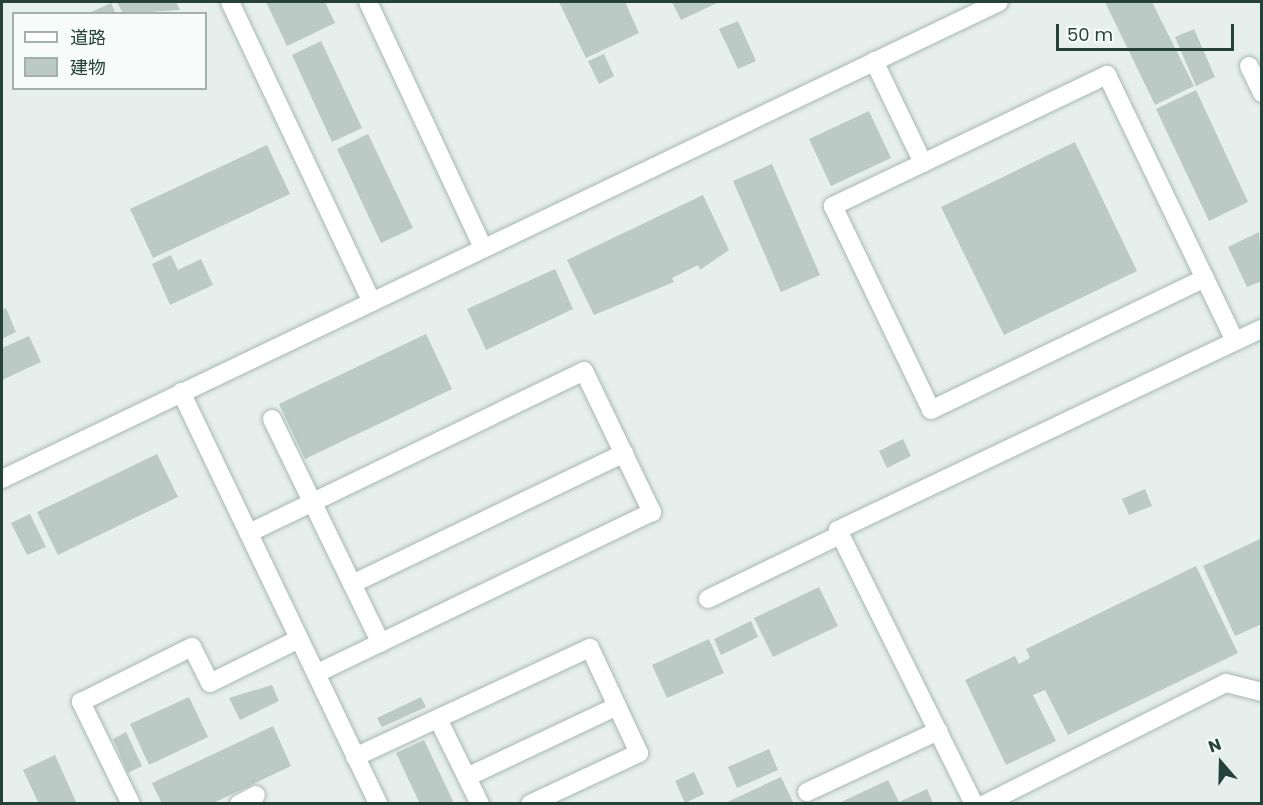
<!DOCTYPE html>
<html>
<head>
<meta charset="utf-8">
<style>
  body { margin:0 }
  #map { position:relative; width:1263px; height:805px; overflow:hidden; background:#e6efeb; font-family:Poppins,"Noto Sans JP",sans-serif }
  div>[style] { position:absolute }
  .building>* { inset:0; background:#bbcac4 }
  .roads { filter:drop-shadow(0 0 2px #a8b8b2) drop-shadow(0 0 2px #a8b8b2) }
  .minor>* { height:18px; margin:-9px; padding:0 9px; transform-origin:9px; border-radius:9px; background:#fff }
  span { translate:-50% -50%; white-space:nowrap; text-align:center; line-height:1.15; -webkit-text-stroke:6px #f7fbf9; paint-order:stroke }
  .frame { position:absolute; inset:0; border:3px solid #24423a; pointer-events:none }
  .legend { position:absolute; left:12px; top:12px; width:195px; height:78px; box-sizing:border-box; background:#f7fbf9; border:2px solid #a3b1ad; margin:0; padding:8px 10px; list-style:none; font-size:18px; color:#24423a }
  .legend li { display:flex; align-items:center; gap:12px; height:30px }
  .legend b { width:30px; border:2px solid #a3b1ad }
  .north { position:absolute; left:1191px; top:733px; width:60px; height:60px; -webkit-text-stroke:4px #f7fbf9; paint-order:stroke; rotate:340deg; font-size:16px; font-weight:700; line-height:24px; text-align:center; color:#24423a }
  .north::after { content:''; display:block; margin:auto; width:21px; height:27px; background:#24423a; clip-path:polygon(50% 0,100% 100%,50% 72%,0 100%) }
  .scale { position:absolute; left:1056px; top:24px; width:178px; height:27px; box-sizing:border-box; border:3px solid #24423a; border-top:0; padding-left:8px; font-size:18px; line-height:21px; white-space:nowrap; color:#24423a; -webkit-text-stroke:4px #f7fbf9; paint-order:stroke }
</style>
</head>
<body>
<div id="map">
  <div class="building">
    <i style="clip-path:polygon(117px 2px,176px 2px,180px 10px,123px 14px)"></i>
    <i style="clip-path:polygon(266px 2px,325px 2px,335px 23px,287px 46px)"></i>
    <i style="clip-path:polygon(559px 2px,625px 2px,639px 33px,586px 58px)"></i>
    <i style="clip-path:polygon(672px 2px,719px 2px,681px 20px)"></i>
    <i style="clip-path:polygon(1105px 2px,1152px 2px,1194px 86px,1155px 105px)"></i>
    <i style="clip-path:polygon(111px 3px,116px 14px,87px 14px)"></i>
    <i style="clip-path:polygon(738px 21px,756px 61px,738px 69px,719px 29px)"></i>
    <i style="clip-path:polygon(1194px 29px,1215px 77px,1196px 86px,1175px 37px)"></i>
    <i style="clip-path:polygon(321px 41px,362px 128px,332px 142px,292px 55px)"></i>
    <i style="clip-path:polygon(604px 54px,614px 76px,599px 84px,588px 61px)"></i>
    <i style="clip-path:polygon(1196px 90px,1248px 202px,1209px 221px,1156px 109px)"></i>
    <i style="clip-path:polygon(869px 111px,891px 158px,831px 186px,809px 139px)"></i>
    <i style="clip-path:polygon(368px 134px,413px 228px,381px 243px,337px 149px)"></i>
    <i style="clip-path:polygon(1075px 142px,1137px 271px,1004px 335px,941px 207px)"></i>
    <i style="clip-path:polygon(267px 145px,290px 194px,153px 258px,130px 209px)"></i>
    <i style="clip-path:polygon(772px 164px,820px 275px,781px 292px,733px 181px)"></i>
    <i style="clip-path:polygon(703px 195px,729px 250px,700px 270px,698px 265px,672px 278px,674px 282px,594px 315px,567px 260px)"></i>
    <i style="clip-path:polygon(1259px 232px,1262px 281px,1247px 287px,1228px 247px)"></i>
    <i style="clip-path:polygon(171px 255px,178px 270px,201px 259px,213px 285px,170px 305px,152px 264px)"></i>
    <i style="clip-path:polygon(555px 269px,573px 309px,486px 350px,467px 309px)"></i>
    <i style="clip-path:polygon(6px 308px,16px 332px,2px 339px,2px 310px)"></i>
    <i style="clip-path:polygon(426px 334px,452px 389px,305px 459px,279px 404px)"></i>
    <i style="clip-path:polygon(29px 336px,41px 362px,2px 380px,2px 348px)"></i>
    <i style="clip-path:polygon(903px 439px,911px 456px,887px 468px,879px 451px)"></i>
    <i style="clip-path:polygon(157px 454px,178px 497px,58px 555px,37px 512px)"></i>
    <i style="clip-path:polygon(1145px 489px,1152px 506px,1129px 515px,1122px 499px)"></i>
    <i style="clip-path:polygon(30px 514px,46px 547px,27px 555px,11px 523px)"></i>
    <i style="clip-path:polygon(1262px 538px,1262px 624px,1235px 636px,1203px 566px)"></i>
    <i style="clip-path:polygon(1196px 566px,1238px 653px,1068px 735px,1045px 690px,1033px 695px,1056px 741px,1006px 765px,965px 680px,1015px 656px,1019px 664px,1030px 658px,1026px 649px)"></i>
    <i style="clip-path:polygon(819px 587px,838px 626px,773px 657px,754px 618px)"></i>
    <i style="clip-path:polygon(751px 621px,758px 637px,721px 655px,714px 639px)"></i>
    <i style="clip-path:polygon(709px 639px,724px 673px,667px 698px,652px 665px)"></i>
    <i style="clip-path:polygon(272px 685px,279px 701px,240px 720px,229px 698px)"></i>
    <i style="clip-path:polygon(189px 697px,208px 737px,149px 765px,130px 724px)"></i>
    <i style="clip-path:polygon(421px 697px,426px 707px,382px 727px,377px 718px)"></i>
    <i style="clip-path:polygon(273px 726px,291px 766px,211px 804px,162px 804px,152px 783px)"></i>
    <i style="clip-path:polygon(126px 732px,142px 766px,128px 773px,113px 739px)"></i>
    <i style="clip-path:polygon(424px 740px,453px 801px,447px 804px,420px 804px,396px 753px)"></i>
    <i style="clip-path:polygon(769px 749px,778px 770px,737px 788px,728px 767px)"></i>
    <i style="clip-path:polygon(55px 755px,77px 804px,39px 804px,23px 770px)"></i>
    <i style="clip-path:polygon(694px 772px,704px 794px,685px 803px,675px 781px)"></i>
    <i style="clip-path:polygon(781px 777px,794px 804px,723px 804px)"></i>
    <i style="clip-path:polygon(888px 780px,899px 802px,927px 789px,933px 803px,837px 804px)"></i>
  </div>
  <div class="roads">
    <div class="minor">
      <i style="left:230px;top:2px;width:332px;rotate:64.7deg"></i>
      <i style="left:368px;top:2px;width:272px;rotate:64.9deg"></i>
      <i style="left:874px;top:61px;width:113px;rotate:64.3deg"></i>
      <i style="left:923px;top:163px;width:204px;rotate:-25.6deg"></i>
      <i style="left:1107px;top:75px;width:295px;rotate:64.3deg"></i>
      <i style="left:1249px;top:66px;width:30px;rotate:64deg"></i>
      <i style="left:923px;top:163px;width:100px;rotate:154.5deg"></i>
      <i style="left:833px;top:206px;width:226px;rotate:64.3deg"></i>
      <i style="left:931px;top:410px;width:304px;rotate:-25.7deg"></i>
      <i style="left:181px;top:392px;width:457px;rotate:64.4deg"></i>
      <i style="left:272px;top:419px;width:249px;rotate:64.1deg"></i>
      <i style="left:2px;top:479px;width:1105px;rotate:-25.57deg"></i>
      <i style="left:249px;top:533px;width:372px;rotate:-25.8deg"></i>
      <i style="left:584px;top:371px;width:157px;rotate:64.3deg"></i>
      <i style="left:652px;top:512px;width:373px;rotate:154.3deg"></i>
      <i style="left:352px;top:584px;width:302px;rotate:-25.7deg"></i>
      <i style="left:708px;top:599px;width:147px;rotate:-25.9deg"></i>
      <i style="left:438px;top:719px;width:95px;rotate:63.7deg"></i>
      <i style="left:355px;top:757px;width:259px;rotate:-24.9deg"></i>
      <i style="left:590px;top:648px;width:116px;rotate:65deg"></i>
      <i style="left:639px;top:753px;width:120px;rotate:154.9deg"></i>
      <i style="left:467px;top:777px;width:166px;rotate:-25.3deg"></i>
      <i style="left:807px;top:792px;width:145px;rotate:-25deg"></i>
      <i style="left:131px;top:804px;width:114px;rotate:-116.1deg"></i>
      <i style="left:81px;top:702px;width:124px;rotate:-26.4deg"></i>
      <i style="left:192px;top:647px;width:40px;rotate:63.4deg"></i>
      <i style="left:210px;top:683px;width:99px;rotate:-26.3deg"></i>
      <i style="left:239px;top:804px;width:19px;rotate:-28deg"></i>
      <i style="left:974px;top:804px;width:306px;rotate:-116.4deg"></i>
      <i style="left:838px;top:530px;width:469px;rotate:-25.4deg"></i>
      <i style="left:985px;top:804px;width:270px;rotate:-26.7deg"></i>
      <i style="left:1226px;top:683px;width:37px;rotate:14deg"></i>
    </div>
  </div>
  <div class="frame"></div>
  <ul class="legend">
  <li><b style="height:8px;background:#fff"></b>道路</li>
  <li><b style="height:16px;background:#bbcac4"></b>建物</li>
  </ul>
  <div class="north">N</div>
  <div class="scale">50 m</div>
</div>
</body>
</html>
